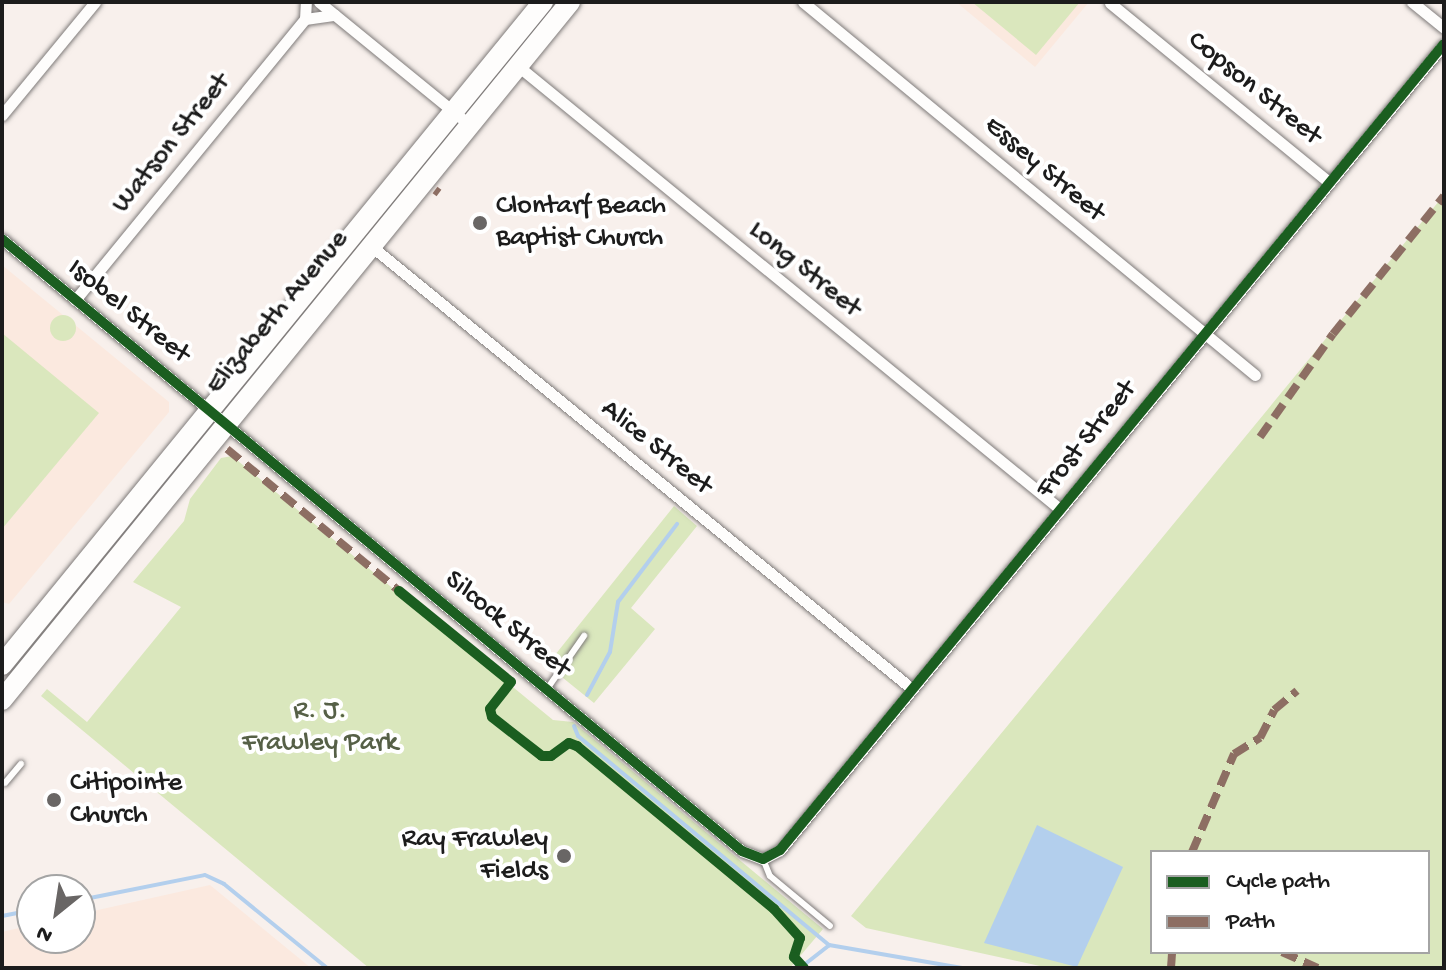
<!DOCTYPE html>
<html>
<head>
<meta charset="utf-8">
<style>
  body { margin:0 }
  #map { position:relative; width:1446px; height:970px; overflow:hidden; background:#f8f0ec; font-family:"Gochi Hand",sans-serif }
  div>[style] { position:absolute }
  .built>* { inset:0; background:#fbe9df }
  .green>* { inset:0; background:#dae7bd }
  .round { border-radius:50% }
  .water>* { inset:0; background:#b3cfed }
  .stream>* { height:4px; margin:-2px; padding:0 2px; transform-origin:2px; border-radius:2px; background:#b3cfed }
  .roads { filter:drop-shadow(0 0 2px #7f7b7a) drop-shadow(0 0 2px #7f7b7a) }
  .service>* { height:6px; margin:-3px; padding:0 3px; transform-origin:3px; border-radius:3px; background:#fefdfc }
  .minor>* { height:11px; margin:-5.5px; padding:0 5.5px; transform-origin:5.5px; border-radius:5.5px; background:#fefdfc }
  .trunk>* { height:20px; margin:-10px; padding:0 10px; transform-origin:10px; border-radius:10px; background:#fefdfc }
  .quiet>* { height:8px; margin-top:-4px; transform-origin:0; background:repeating-linear-gradient(90deg,#8d6e63 0 16px,transparent 0 24px) }
  .cycleway>* { height:10px; margin:-5px; padding:0 5px; transform-origin:5px; border-radius:5px; background:#1b5e20 }
  .dots>* { width:22px; height:22px; translate:-50% -50%; box-sizing:border-box; border:4px solid #fff; border-radius:50% }
  span { translate:-50% -50%; white-space:nowrap; text-align:center; line-height:1.15; -webkit-text-stroke:8px #fff; paint-order:stroke }
  .street-label { font-size:28px; color:#1c1c1c }
  .poi-label { font-size:28px; color:#1c1c1c }
  .left { translate:0 -50%; text-align:left }
  .right { translate:-100% -50%; text-align:right }
  .park-label { font-size:28px; color:#566047 }
  .frame { position:absolute; inset:0; border:4px solid #1c1c1c; pointer-events:none }
  .legend { position:absolute; left:1150px; top:850px; width:280px; height:104px; box-sizing:border-box; background:#fff; border:2px solid #a4a4a4; margin:0; padding:10px 14px; list-style:none; font-size:24px; color:#1c1c1c }
  .legend li { display:flex; align-items:center; gap:16px; height:40px }
  .legend b { width:40px; border:2px solid #a4a4a4 }
  .north { position:absolute; left:16px; top:874px; width:80px; height:80px; box-sizing:border-box; background:#fff; border:2px solid #a4a4a4; border-radius:50%; rotate:210deg; font-size:22px; font-weight:700; line-height:32px; text-align:center; color:#1c1c1c }
  .north::after { content:''; display:block; margin:auto; width:28px; height:36px; background:#696665; clip-path:polygon(50% 0,100% 100%,50% 72%,0 100%) }
</style>
</head>
<body>
<div id="map">
  <div class="built">
    <i style="clip-path:polygon(956px 2px,1089px 2px,1035px 67px)"></i>
    <i style="clip-path:polygon(2px 265px,169px 402px,169px 412px,9px 604px,2px 602px)"></i>
    <i style="clip-path:polygon(210px 885px,311px 968px,2px 968px,2px 932px,32px 925px,32px 938px,80px 938px,80px 914px)"></i>
  </div>
  <div class="green">
    <i style="clip-path:polygon(972px 2px,1080px 2px,1036px 55px)"></i>
    <i style="clip-path:polygon(evenodd,1444px 195px,1444px 968px,1049px 968px,866px 928px,851px 916px,1444px 195px,1152px 852px,1428px 852px,1428px 952px,1152px 952px,1152px 852px)"></i>
    <i class="round" style="left:50px;top:315px;width:26px;height:26px"></i>
    <i style="clip-path:polygon(2px 333px,99px 413px,2px 529px)"></i>
    <i style="clip-path:polygon(232px 456px,553px 720px,573px 722px,823px 929px,790px 968px,369px 968px,41px 696px,47px 689px,87px 722px,181px 607px,133px 582px,184px 521px,190px 499px,221px 458px)"></i>
    <i style="clip-path:polygon(674px 506px,697px 526px,631px 608px,655px 629px,594px 703px,547px 665px)"></i>
  </div>
  <div class="water">
    <i style="clip-path:polygon(1037px 825px,1123px 867px,1077px 967px,984px 943px)"></i>
  </div>
  <div class="stream">
    <i style="left:587px;top:695px;width:49px;rotate:-61.9deg"></i>
    <i style="left:610px;top:652px;width:51px;rotate:-80.9deg"></i>
    <i style="left:618px;top:602px;width:98px;rotate:-52.9deg"></i>
    <i style="left:574px;top:726px;width:11px;rotate:68deg"></i>
    <i style="left:578px;top:736px;width:327px;rotate:39.8deg"></i>
    <i style="left:80px;top:900px;width:127px;rotate:-11.3deg"></i>
    <i style="left:205px;top:875px;width:21px;rotate:25deg"></i>
    <i style="left:224px;top:884px;width:133px;rotate:39.2deg"></i>
    <i style="left:2px;top:916px;width:31px;rotate:-11deg"></i>
    <i style="left:800px;top:968px;width:37px;rotate:-38deg"></i>
    <i style="left:829px;top:945px;width:135px;rotate:9.8deg"></i>
  </div>
  <div class="roads">
    <div class="service">
      <i style="left:547px;top:689px;width:65px;rotate:-55.1deg"></i>
      <i style="left:5px;top:783px;width:25px;rotate:-50deg"></i>
      <i style="left:763px;top:859px;width:18px;rotate:68deg"></i>
      <i style="left:770px;top:876px;width:78px;rotate:39.8deg"></i>
    </div>
    <div class="minor">
      <i style="left:319px;top:2px;width:195px;rotate:39.2deg"></i>
      <i style="left:803px;top:2px;width:586px;rotate:39.53deg"></i>
      <i style="left:1412px;top:2px;width:41px;rotate:39.1deg"></i>
      <i style="left:1110px;top:3px;width:284px;rotate:39.3deg"></i>
      <i style="left:305px;top:19px;width:17px;rotate:-87deg"></i>
      <i style="left:518px;top:66px;width:701px;rotate:39.27deg"></i>
      <i style="left:2px;top:115px;width:146px;rotate:-50.5deg"></i>
      <i style="left:2px;top:239px;width:960px;rotate:39.59deg"></i>
      <i style="left:742px;top:851px;width:22px;rotate:21deg"></i>
      <i style="left:763px;top:859px;width:19px;rotate:-28deg"></i>
      <i style="left:780px;top:850px;width:1044px;rotate:-50.52deg"></i>
      <i style="left:370px;top:245px;width:701px;rotate:39.32deg"></i>
      <i style="left:75px;top:300px;width:363px;rotate:-50.7deg"></i>
      <i style="left:305px;top:19px;width:30px;rotate:-8deg"></i>
    </div>
    <div class="trunk">
      <i style="left:2px;top:665px;width:856px;rotate:-50.79deg"></i>
      <i style="left:2px;top:700px;width:900px;rotate:-50.86deg"></i>
    </div>
  </div>
  <div class="quiet">
    <i style="left:435px;top:190px;width:5px;rotate:37deg"></i>
    <i style="left:1260px;top:437px;width:126px;rotate:-54.7deg"></i>
    <i style="left:1333px;top:334px;width:177px;rotate:-51.2deg"></i>
    <i style="left:227px;top:449px;width:223px;rotate:39.5deg"></i>
    <i style="left:1192px;top:852px;width:107px;rotate:-66.8deg"></i>
    <i style="left:1234px;top:754px;width:31px;rotate:-32deg"></i>
    <i style="left:1260px;top:738px;width:31px;rotate:-63deg"></i>
    <i style="left:1274px;top:710px;width:30px;rotate:-40deg"></i>
    <i style="left:1282px;top:952px;width:39px;rotate:24deg"></i>
    <i style="left:1171px;top:968px;width:16px;rotate:-86deg"></i>
  </div>
  <div class="cycleway">
    <i style="left:2px;top:239px;width:960px;rotate:39.59deg"></i>
    <i style="left:742px;top:851px;width:22px;rotate:21deg"></i>
    <i style="left:763px;top:859px;width:19px;rotate:-28deg"></i>
    <i style="left:780px;top:850px;width:1044px;rotate:-50.52deg"></i>
    <i style="left:399px;top:591px;width:144px;rotate:39.1deg"></i>
    <i style="left:511px;top:682px;width:34px;rotate:128deg"></i>
    <i style="left:490px;top:709px;width:8px;rotate:76deg"></i>
    <i style="left:492px;top:717px;width:63px;rotate:38deg"></i>
    <i style="left:542px;top:756px;width:9px"></i>
    <i style="left:551px;top:756px;width:22px;rotate:-36deg"></i>
    <i style="left:569px;top:743px;width:9px;rotate:21deg"></i>
    <i style="left:577px;top:746px;width:256px;rotate:39.6deg"></i>
    <i style="left:774px;top:909px;width:39px;rotate:48deg"></i>
    <i style="left:800px;top:938px;width:20px;rotate:108deg"></i>
    <i style="left:794px;top:957px;width:15px;rotate:48deg"></i>
  </div>
  <div class="dots">
    <i style="left:480px;top:223px;background:#696665"></i>
    <i style="left:54px;top:800px;background:#696665"></i>
    <i style="left:564px;top:856px;background:#696665"></i>
  </div>
  <div class="street-label">
    <span style="left:1254px;top:89px;rotate:39deg">Copson Street</span>
    <span style="left:172px;top:144px;rotate:-51deg">Watson Street</span>
    <span style="left:1044px;top:170px;rotate:40deg">Essey Street</span>
    <span style="left:804px;top:270px;rotate:39deg">Long Street</span>
    <span style="left:128px;top:312px;rotate:39deg">Isobel Street</span>
    <span style="left:278px;top:313px;rotate:-50deg">Elizabeth Avenue</span>
    <span style="left:1087px;top:440px;rotate:-51deg">Frost Street</span>
    <span style="left:656px;top:448px;rotate:39deg">Alice Street</span>
    <span style="left:507px;top:625px;rotate:39deg">Silcock Street</span>
  </div>
  <div class="poi-label">
    <span class="left" style="left:496px;top:223px">Clontarf Beach<br>Baptist Church</span>
    <span class="left" style="left:70px;top:800px">Citipointe<br>Church</span>
    <span class="right" style="left:548px;top:856px">Ray Frawley<br>Fields</span>
  </div>
  <div class="park-label">
    <span style="left:320px;top:728px">R. J.<br>Frawley Park</span>
  </div>
  <div class="frame"></div>
  <ul class="legend">
  <li><b style="height:10px;background:#1b5e20"></b>Cycle path</li>
  <li><b style="height:10px;background:#8d6e63"></b>Path</li>
  </ul>
  <div class="north">N</div>
</div>
</body>
</html>
